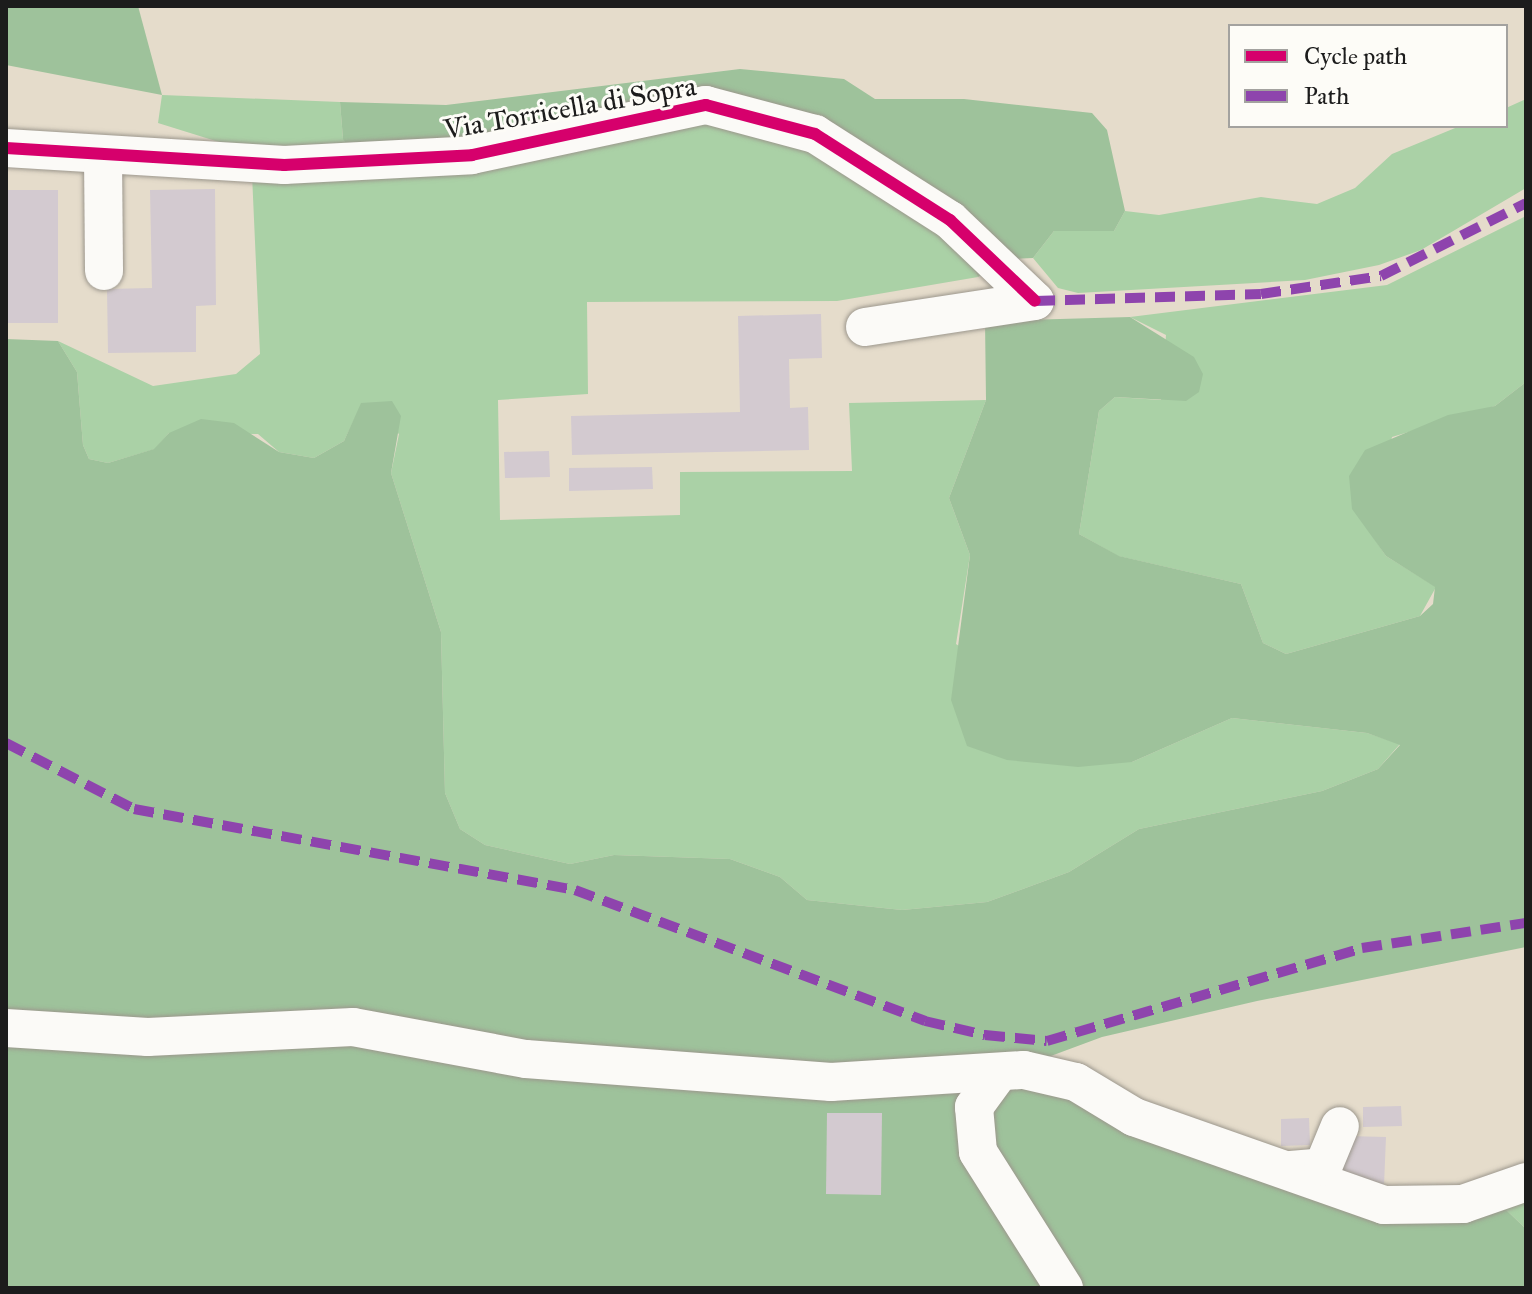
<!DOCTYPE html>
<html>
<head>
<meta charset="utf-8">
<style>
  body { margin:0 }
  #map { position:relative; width:1532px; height:1294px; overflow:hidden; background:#e5dccb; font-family:"IM FELL Great Primer",serif }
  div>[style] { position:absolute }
  .green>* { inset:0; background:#aad1a6 }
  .forest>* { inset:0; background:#9ec29b }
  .building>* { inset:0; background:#d3cad0 }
  .roads { filter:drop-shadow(0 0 2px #9c978d) drop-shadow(0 0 2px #9c978d) }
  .minor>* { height:38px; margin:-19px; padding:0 19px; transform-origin:19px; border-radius:19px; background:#fbfaf7 }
  .quiet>* { height:10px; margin-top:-5px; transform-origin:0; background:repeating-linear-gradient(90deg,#8e44ad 0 20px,transparent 0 30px) }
  .cycleway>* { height:12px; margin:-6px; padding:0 6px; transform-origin:6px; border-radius:6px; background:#d6006c }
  span { translate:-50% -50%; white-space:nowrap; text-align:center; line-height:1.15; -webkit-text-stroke:6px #fdfcf7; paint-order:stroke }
  .street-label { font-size:28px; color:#1c1c1c }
  .frame { position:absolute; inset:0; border:8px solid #1c1c1c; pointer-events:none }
  .legend { position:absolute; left:1228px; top:24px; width:280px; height:104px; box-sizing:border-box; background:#fdfcf7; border:2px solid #a3a29f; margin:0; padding:10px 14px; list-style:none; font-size:24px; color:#1c1c1c }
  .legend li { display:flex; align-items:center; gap:16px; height:40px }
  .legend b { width:40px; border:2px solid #a3a29f }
</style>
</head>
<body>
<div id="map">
  <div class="green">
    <i style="clip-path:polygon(162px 95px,340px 102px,343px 139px,754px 116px,949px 222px,978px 277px,837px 301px,587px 302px,588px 394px,498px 400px,500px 520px,680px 515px,680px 472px,852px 471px,849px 403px,986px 400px,949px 498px,970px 555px,956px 644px,1132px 762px,1232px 718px,1367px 733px,1400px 744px,1378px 769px,1322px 791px,1139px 829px,1069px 872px,987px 902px,902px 910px,807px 900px,780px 877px,730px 859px,614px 855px,570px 864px,485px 845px,460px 829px,445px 793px,441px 632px,391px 473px,399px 434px,362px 403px,344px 441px,314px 458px,279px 452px,258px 434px,169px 433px,155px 449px,108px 463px,89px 459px,83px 445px,77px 372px,58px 341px,153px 386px,236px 374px,260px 354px,251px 152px,158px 123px)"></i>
    <i style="clip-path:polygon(1526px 99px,1526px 188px,1421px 250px,1379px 265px,1305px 280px,1078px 293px,1058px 288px,1033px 258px,1054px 231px,1114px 231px,1125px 211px,1159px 215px,1261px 197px,1317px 204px,1355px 188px,1392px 154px,1460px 126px,1506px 126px,1506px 108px)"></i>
    <i style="clip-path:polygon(1526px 216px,1526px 382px,1495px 406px,1392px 437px,1371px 534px,1386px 556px,1436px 587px,1420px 616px,1286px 654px,1263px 643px,1241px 584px,1118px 556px,1079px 534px,1099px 411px,1115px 397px,1161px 400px,1166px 335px,1130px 317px,1387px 285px)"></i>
    <i style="clip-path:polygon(1526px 1194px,1526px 1229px,1501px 1205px)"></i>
  </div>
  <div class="forest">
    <i style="clip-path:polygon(6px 6px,138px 6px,162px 95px,6px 65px)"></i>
    <i style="clip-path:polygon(740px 69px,844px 79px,875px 99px,964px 99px,1092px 113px,1107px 130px,1125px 211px,1114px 231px,1054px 231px,1033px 258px,1007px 259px,978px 277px,949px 222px,754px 116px,362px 166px,343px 139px,340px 102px,446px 105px)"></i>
    <i style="clip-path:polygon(1130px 317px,1194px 357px,1203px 374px,1199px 392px,1186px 401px,1115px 397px,1099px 411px,1079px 534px,1119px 556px,1241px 584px,1263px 643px,1286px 654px,1420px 616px,1433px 604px,1435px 587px,1386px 556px,1352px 509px,1349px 476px,1365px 450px,1448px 415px,1495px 406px,1526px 382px,1526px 947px,1257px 1001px,1102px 1037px,1040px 1060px,1367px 1197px,1501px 1205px,1526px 1229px,1526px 1288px,6px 1288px,6px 339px,58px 341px,77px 372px,83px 445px,89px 459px,108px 463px,154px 449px,169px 433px,201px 419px,234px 423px,279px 452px,314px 458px,344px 441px,361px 403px,392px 401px,401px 416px,391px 473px,441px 632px,445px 793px,460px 829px,485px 845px,570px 864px,614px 855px,730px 859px,780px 877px,807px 900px,902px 910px,987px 902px,1069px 872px,1139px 829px,1322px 791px,1378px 769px,1400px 745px,1367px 733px,1232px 718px,1132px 762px,1078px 767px,1007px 760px,967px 746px,951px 700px,970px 555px,949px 498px,986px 400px,985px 321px)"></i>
  </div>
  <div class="building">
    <i style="clip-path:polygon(215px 189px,216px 305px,196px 306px,196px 352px,108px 353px,107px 289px,152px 288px,150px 190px)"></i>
    <i style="clip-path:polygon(6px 190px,58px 190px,58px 323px,6px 323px)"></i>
    <i style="clip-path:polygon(821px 314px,822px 358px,789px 359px,790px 408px,808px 407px,809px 450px,572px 455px,571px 416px,740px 412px,738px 316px)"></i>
    <i style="clip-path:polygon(549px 451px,550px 477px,505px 478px,504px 452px)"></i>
    <i style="clip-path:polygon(652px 467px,653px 489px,569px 491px,569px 468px)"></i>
    <i style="clip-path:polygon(1401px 1106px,1402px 1126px,1363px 1127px,1363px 1107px)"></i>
    <i style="clip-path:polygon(827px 1113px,882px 1113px,881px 1195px,826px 1194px)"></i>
    <i style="clip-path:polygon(1309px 1118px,1310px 1145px,1281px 1146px,1281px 1119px)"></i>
    <i style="clip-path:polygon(1347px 1136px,1386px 1137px,1384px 1185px,1341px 1184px)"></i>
  </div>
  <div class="roads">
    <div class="minor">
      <i style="left:6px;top:148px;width:279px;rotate:3.5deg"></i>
      <i style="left:284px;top:165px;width:188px;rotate:-3deg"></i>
      <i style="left:472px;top:155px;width:239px;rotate:-12.1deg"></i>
      <i style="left:706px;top:105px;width:113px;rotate:14.9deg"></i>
      <i style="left:815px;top:134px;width:160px;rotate:32.5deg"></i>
      <i style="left:950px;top:220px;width:117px;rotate:43.6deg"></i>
      <i style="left:103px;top:155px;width:116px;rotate:89.5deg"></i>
      <i style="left:865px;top:327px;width:172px;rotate:-8.7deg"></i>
      <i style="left:6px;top:1028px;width:142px;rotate:3.6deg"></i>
      <i style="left:148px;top:1037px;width:205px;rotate:-2.8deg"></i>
      <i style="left:353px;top:1027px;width:176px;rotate:10.5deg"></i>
      <i style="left:526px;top:1059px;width:306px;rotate:4.3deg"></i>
      <i style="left:831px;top:1082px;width:193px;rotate:-3.6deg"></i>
      <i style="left:1024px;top:1070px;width:53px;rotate:13deg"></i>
      <i style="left:1076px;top:1082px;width:68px;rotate:31.1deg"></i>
      <i style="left:1134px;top:1117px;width:265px;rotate:19.4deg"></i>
      <i style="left:1384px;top:1205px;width:79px;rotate:-0.7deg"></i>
      <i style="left:1463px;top:1204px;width:67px;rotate:-19.2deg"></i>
      <i style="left:998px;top:1074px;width:41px;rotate:126deg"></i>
      <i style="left:974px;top:1107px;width:45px;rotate:84.9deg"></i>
      <i style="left:978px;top:1152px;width:161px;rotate:57.7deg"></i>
      <i style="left:1291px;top:1170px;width:32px;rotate:-5deg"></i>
      <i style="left:1323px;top:1167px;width:44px;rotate:-67.5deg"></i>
    </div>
  </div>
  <div class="quiet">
    <i style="left:1035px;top:301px;width:226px;rotate:-1.8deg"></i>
    <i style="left:1261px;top:294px;width:121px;rotate:-8.5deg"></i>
    <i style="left:1381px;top:276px;width:162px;rotate:-26.7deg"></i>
    <i style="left:6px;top:743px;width:144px;rotate:27.3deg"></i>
    <i style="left:134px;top:809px;width:448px;rotate:10.4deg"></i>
    <i style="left:575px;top:890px;width:374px;rotate:20.5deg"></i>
    <i style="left:925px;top:1021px;width:62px;rotate:13.1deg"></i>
    <i style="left:985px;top:1035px;width:62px;rotate:5.5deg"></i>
    <i style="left:1047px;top:1041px;width:328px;rotate:-16.4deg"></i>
    <i style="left:1362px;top:948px;width:166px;rotate:-8.7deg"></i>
  </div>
  <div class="cycleway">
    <i style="left:6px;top:148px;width:279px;rotate:3.5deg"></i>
    <i style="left:284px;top:165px;width:188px;rotate:-3deg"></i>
    <i style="left:472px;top:155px;width:239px;rotate:-12.1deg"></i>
    <i style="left:706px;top:105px;width:113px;rotate:14.9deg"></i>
    <i style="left:815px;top:134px;width:160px;rotate:32.5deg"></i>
    <i style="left:950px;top:220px;width:117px;rotate:43.6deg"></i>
  </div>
  <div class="street-label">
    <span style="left:570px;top:108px;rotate:-10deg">Via Torricella di Sopra</span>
  </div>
  <div class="frame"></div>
  <ul class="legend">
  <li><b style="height:10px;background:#d6006c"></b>Cycle path</li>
  <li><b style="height:10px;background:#8e44ad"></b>Path</li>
  </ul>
</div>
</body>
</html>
